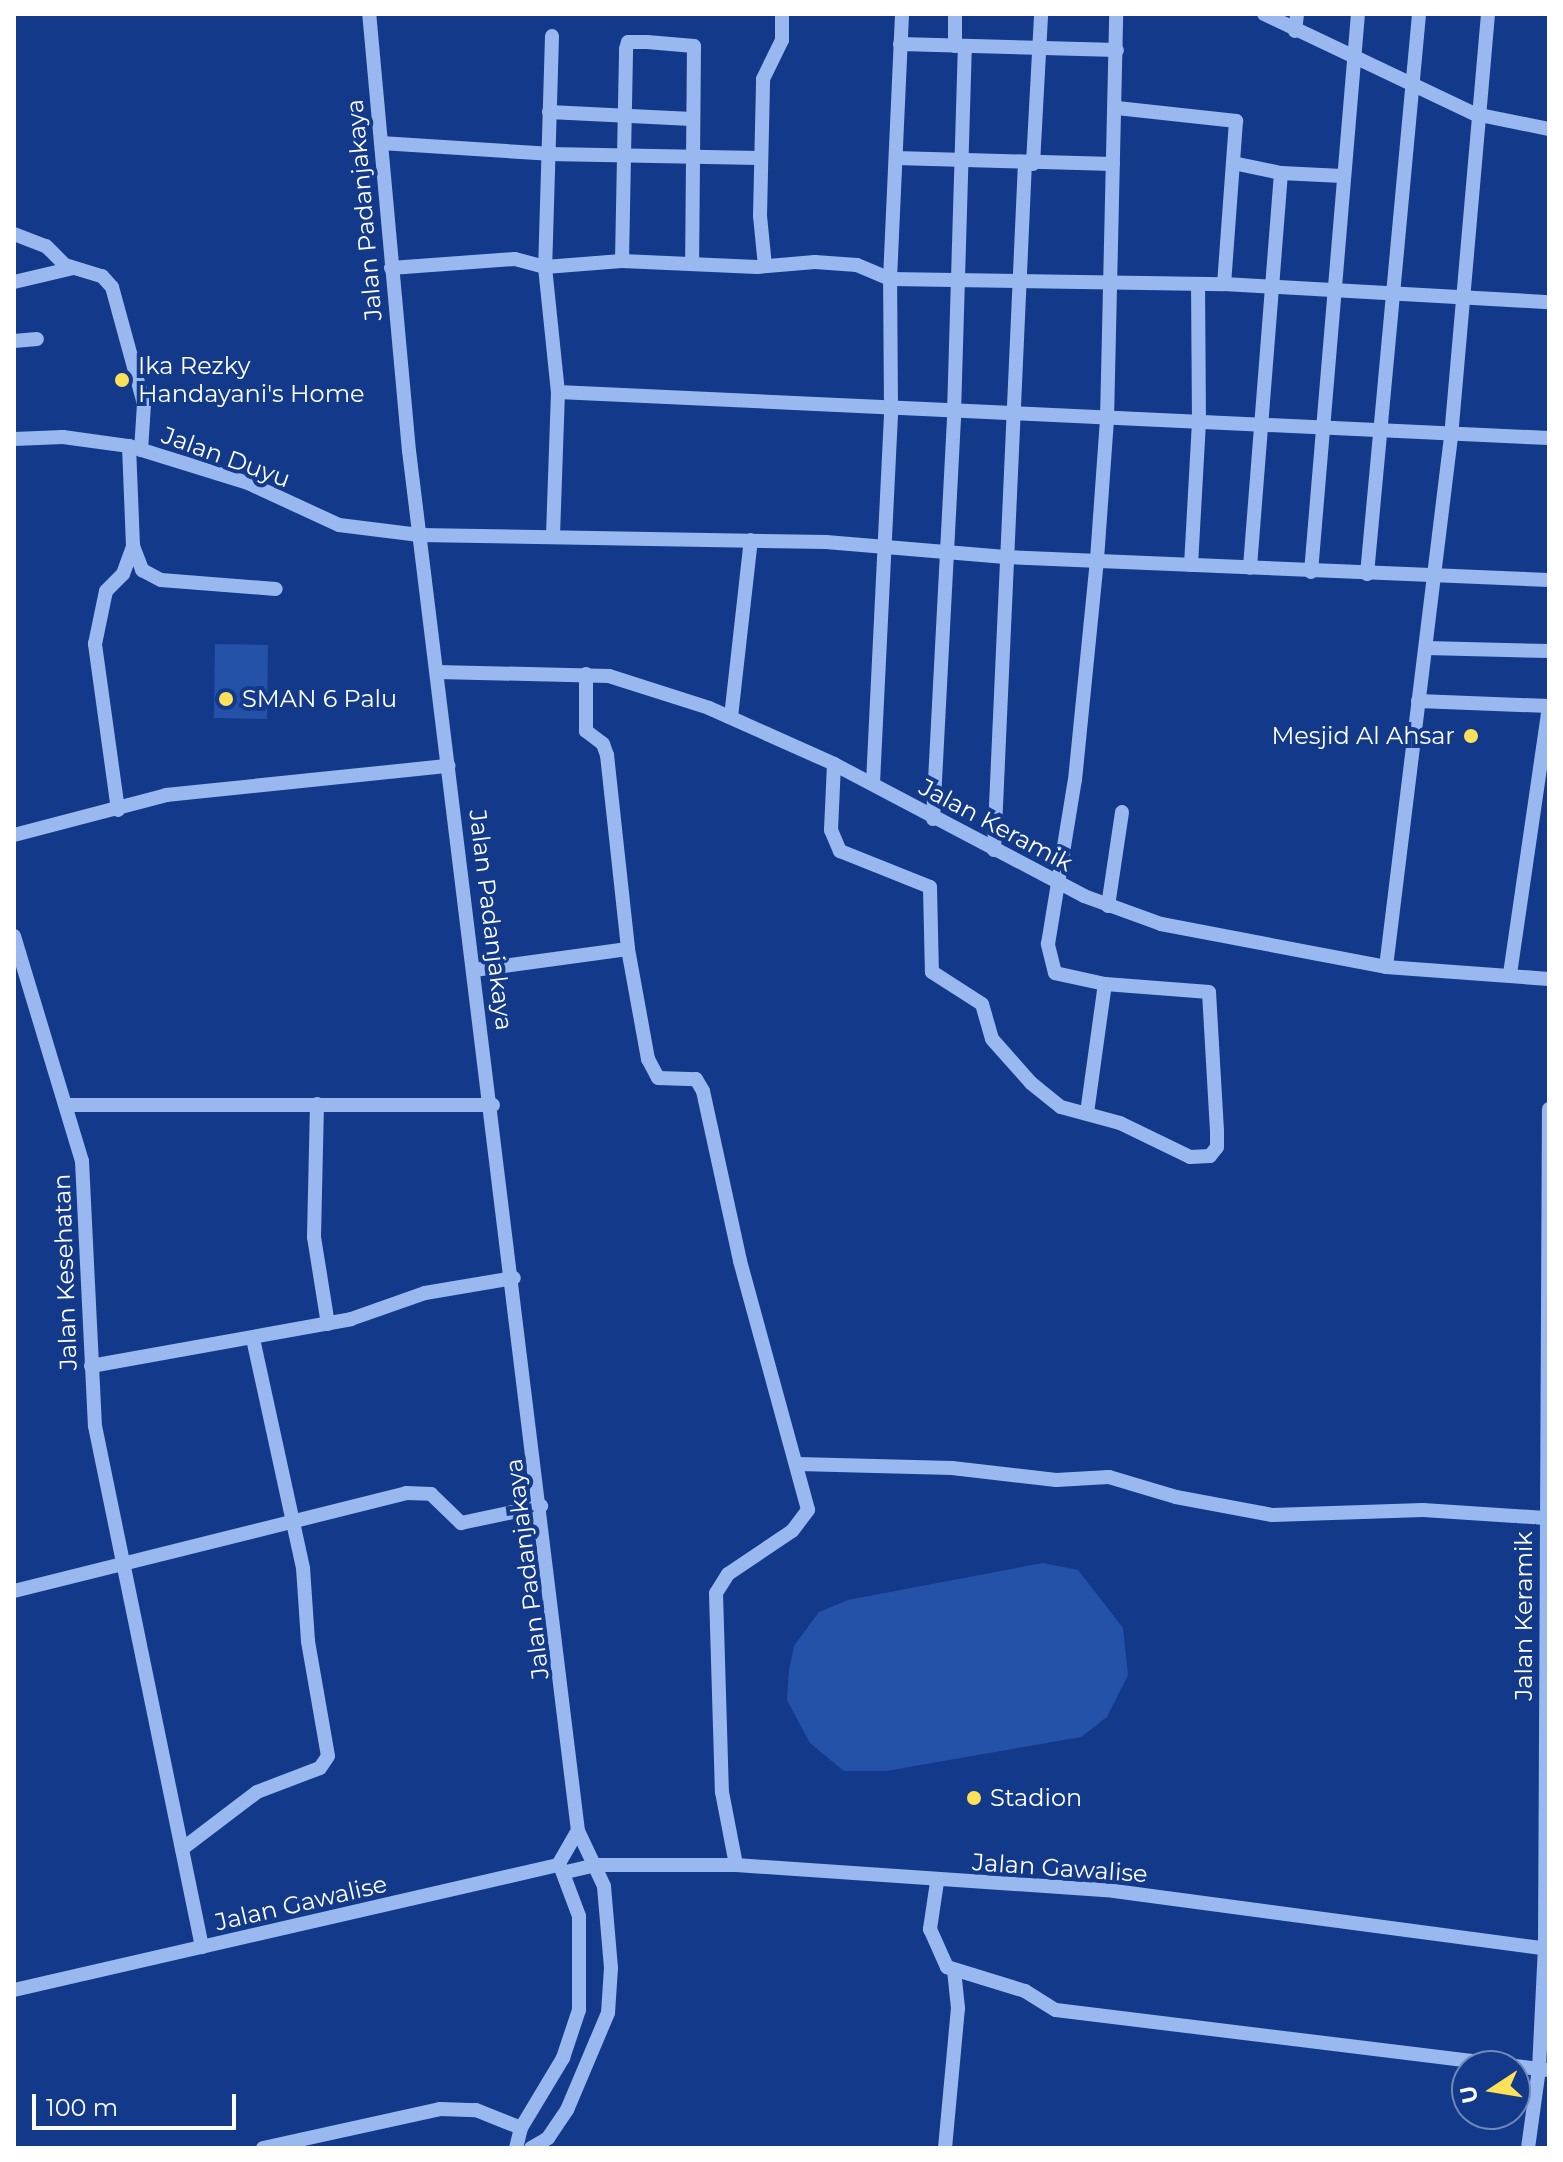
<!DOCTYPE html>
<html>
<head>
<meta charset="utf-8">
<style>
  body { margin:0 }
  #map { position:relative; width:1563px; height:2162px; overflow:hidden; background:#133a8a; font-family:Montserrat,sans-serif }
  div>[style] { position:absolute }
  .green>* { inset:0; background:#2552a9 }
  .minor>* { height:14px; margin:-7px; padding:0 7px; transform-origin:7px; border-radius:7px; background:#9ab8f0 }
  .dots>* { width:22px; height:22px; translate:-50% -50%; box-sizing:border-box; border:4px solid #133a8a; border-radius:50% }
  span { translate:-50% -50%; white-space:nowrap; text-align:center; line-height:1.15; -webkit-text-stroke:8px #133a8a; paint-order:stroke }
  .street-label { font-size:24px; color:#fff }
  .poi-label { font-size:24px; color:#fff }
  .left { translate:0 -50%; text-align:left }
  .right { translate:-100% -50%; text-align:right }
  .frame { position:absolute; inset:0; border:16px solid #fff; pointer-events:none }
  .north { position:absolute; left:1451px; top:2050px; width:80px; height:80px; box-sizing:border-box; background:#133a8a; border:2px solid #7189b9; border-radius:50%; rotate:258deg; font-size:22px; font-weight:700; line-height:32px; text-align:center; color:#fff }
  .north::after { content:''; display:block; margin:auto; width:28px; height:36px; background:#ffe159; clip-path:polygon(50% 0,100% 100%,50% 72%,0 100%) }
  .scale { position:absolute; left:32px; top:2094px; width:204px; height:36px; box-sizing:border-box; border:4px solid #fff; border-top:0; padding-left:10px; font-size:24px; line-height:28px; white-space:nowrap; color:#fff; -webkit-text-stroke:6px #133a8a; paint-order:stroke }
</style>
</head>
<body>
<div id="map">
  <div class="green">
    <i style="clip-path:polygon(215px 644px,268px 645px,267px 719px,214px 718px)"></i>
    <i style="clip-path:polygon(1043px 1563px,1078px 1570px,1123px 1628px,1128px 1675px,1107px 1717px,1081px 1737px,886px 1771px,844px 1771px,810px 1743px,787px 1700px,789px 1670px,794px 1646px,819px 1612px,848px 1600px)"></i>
  </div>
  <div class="minor">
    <i style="left:1264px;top:14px;width:233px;rotate:25.4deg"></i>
    <i style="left:1475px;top:114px;width:76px;rotate:11.5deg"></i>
    <i style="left:1295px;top:31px;width:17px;rotate:-83deg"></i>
    <i style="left:552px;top:36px;width:231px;rotate:91.7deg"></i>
    <i style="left:545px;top:267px;width:126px;rotate:84.1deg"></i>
    <i style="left:558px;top:392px;width:144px;rotate:92deg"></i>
    <i style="left:900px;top:44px;width:217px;rotate:1.6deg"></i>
    <i style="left:955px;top:46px;width:32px;rotate:-90deg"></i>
    <i style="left:1117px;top:108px;width:120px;rotate:6.2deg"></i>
    <i style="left:1236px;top:121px;width:163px;rotate:94.2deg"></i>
    <i style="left:549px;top:112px;width:143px;rotate:2.8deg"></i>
    <i style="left:381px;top:143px;width:168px;rotate:3.7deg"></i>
    <i style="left:549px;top:154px;width:210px;rotate:1.1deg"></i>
    <i style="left:896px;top:158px;width:217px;rotate:1.6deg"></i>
    <i style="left:1233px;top:163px;width:49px;rotate:11.8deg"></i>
    <i style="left:1281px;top:173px;width:396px;rotate:94.5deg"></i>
    <i style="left:1033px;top:164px;width:150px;rotate:-86.9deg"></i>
    <i style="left:1281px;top:173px;width:61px;rotate:2.8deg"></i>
    <i style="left:14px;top:234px;width:34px;rotate:21deg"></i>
    <i style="left:46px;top:246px;width:27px;rotate:45deg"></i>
    <i style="left:65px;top:265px;width:39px;rotate:17deg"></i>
    <i style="left:102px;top:276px;width:15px;rotate:48deg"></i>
    <i style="left:112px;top:287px;width:121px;rotate:74.7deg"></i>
    <i style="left:144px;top:404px;width:46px;rotate:93.7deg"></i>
    <i style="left:622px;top:261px;width:212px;rotate:-88.9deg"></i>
    <i style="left:626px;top:49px;width:7px;rotate:-74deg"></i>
    <i style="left:628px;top:42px;width:19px"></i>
    <i style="left:647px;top:42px;width:47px;rotate:4.9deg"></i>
    <i style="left:694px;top:46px;width:216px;rotate:90.5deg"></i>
    <i style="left:765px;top:266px;width:50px;rotate:-95.7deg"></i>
    <i style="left:760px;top:216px;width:137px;rotate:-88.7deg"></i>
    <i style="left:763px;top:79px;width:43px;rotate:-64deg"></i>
    <i style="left:782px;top:40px;width:26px;rotate:-90deg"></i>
    <i style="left:391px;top:268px;width:124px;rotate:-4.2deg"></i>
    <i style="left:515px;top:259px;width:31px;rotate:15deg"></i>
    <i style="left:545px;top:267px;width:77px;rotate:-4.5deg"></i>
    <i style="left:622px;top:261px;width:135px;rotate:2.5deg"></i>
    <i style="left:757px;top:267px;width:58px;rotate:-4.9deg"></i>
    <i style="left:815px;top:262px;width:42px;rotate:4.1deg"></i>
    <i style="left:857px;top:265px;width:36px;rotate:23deg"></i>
    <i style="left:890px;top:279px;width:334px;rotate:0.9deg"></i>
    <i style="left:1224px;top:284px;width:325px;rotate:3.2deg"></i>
    <i style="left:14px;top:282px;width:61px;rotate:-13.3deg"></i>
    <i style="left:14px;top:341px;width:23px;rotate:-5deg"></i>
    <i style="left:558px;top:392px;width:992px;rotate:2.66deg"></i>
    <i style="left:14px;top:439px;width:49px;rotate:-2.3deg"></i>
    <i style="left:63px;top:437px;width:67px;rotate:7.8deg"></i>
    <i style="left:129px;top:446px;width:125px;rotate:17.3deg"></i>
    <i style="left:248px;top:483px;width:100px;rotate:24.8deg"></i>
    <i style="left:339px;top:525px;width:81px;rotate:7.1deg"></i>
    <i style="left:419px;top:535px;width:407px;rotate:1deg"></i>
    <i style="left:826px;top:542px;width:180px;rotate:4.8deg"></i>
    <i style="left:1005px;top:557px;width:544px;rotate:2.42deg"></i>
    <i style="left:133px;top:546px;width:26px;rotate:69deg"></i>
    <i style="left:142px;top:570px;width:21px;rotate:28deg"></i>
    <i style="left:161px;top:580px;width:115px;rotate:4.5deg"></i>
    <i style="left:1191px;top:565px;width:141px;rotate:-86.8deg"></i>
    <i style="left:1199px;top:424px;width:140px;rotate:-90.4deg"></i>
    <i style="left:1311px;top:572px;width:560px;rotate:-85.19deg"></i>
    <i style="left:1367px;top:574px;width:562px;rotate:-84.69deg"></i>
    <i style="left:1426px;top:648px;width:123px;rotate:1.4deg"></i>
    <i style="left:437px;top:672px;width:172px;rotate:1.3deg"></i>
    <i style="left:609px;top:676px;width:105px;rotate:17.7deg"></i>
    <i style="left:709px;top:708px;width:137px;rotate:24.1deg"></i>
    <i style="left:834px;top:764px;width:283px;rotate:27.8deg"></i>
    <i style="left:1084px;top:896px;width:82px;rotate:20deg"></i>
    <i style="left:1161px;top:924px;width:229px;rotate:10.8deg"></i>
    <i style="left:1386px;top:967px;width:163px;rotate:4.2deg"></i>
    <i style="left:586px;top:674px;width:57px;rotate:90deg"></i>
    <i style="left:586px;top:731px;width:21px;rotate:37deg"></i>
    <i style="left:603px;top:744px;width:12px;rotate:70deg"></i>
    <i style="left:607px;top:755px;width:195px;rotate:83.8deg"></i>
    <i style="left:628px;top:949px;width:112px;rotate:79.7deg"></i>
    <i style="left:648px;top:1059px;width:21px;rotate:62deg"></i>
    <i style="left:658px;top:1078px;width:38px;rotate:2deg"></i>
    <i style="left:696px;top:1079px;width:14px;rotate:60deg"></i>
    <i style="left:703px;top:1091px;width:174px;rotate:77.7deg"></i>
    <i style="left:740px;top:1261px;width:258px;rotate:74.7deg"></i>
    <i style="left:808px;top:1510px;width:26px;rotate:127deg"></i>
    <i style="left:792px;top:1531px;width:77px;rotate:146.1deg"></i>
    <i style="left:728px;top:1574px;width:22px;rotate:122deg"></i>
    <i style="left:716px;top:1593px;width:199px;rotate:88.3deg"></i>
    <i style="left:722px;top:1792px;width:74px;rotate:79.1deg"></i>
    <i style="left:1418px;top:701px;width:131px;rotate:2.2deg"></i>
    <i style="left:731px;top:717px;width:178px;rotate:-83.6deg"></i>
    <i style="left:834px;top:764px;width:66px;rotate:92.6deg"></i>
    <i style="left:831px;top:830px;width:23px;rotate:67deg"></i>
    <i style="left:840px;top:851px;width:97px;rotate:21.8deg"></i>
    <i style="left:930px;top:887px;width:85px;rotate:88.7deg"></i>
    <i style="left:932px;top:972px;width:59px;rotate:32.6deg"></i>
    <i style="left:982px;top:1004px;width:36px;rotate:74deg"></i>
    <i style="left:992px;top:1039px;width:59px;rotate:48.4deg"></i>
    <i style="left:1031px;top:1083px;width:38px;rotate:39deg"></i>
    <i style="left:1061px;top:1107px;width:61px;rotate:15.2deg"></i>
    <i style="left:1120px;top:1123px;width:78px;rotate:25.9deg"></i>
    <i style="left:1190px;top:1157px;width:20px;rotate:-3deg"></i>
    <i style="left:1210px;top:1156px;width:11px;rotate:-52deg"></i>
    <i style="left:1217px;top:1147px;width:16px;rotate:-90deg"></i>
    <i style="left:1217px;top:1131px;width:139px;rotate:-93.3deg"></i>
    <i style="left:1209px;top:992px;width:104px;rotate:-175.6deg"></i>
    <i style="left:873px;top:783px;width:374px;rotate:-87.2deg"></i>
    <i style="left:891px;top:409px;width:130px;rotate:-90.4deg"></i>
    <i style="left:890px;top:279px;width:265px;rotate:-87.4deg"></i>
    <i style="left:118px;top:810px;width:168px;rotate:-97.9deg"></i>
    <i style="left:95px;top:644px;width:54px;rotate:-78.3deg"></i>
    <i style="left:106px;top:591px;width:24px;rotate:-45deg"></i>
    <i style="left:123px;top:574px;width:30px;rotate:-70deg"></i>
    <i style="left:133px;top:546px;width:100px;rotate:-92.3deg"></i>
    <i style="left:933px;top:819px;width:407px;rotate:-87deg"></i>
    <i style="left:954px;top:413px;width:367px;rotate:-88.3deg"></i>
    <i style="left:14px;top:835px;width:157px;rotate:-14.7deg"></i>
    <i style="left:166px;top:795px;width:284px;rotate:-5.9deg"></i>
    <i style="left:994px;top:850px;width:688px;rotate:-87.42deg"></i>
    <i style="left:1108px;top:906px;width:95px;rotate:-81.5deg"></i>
    <i style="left:14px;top:936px;width:235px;rotate:73.2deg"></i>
    <i style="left:82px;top:1161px;width:265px;rotate:87.2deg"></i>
    <i style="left:95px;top:1426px;width:532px;rotate:78.39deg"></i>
    <i style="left:1386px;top:967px;width:534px;rotate:-83.01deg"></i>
    <i style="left:1451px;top:437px;width:425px;rotate:-85deg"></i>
    <i style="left:474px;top:970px;width:155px;rotate:-7.8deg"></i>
    <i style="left:1510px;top:974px;width:271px;rotate:-81.7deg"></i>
    <i style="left:317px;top:1104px;width:133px;rotate:91.3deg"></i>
    <i style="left:314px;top:1237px;width:88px;rotate:80.9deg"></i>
    <i style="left:66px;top:1105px;width:427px"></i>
    <i style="left:1087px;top:1113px;width:130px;rotate:-82.1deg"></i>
    <i style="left:1105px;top:984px;width:51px;rotate:-167.6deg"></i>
    <i style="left:1055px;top:973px;width:30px;rotate:-104deg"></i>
    <i style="left:1048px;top:944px;width:166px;rotate:-80.7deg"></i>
    <i style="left:1075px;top:780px;width:222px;rotate:-84.3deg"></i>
    <i style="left:1097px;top:559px;width:139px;rotate:-85.9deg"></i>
    <i style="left:1107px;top:420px;width:406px;rotate:-88.7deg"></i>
    <i style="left:91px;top:1366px;width:264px;rotate:-10.2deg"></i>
    <i style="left:351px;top:1319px;width:78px;rotate:-19.4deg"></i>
    <i style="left:425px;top:1293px;width:90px;rotate:-9.6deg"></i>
    <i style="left:798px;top:1464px;width:154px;rotate:1.5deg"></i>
    <i style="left:952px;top:1468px;width:105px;rotate:6.6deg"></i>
    <i style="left:1056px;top:1480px;width:53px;rotate:-3.2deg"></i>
    <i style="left:1109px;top:1477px;width:70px;rotate:16.6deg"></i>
    <i style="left:1176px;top:1497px;width:98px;rotate:10.6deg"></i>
    <i style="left:1272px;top:1515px;width:151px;rotate:-1.9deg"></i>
    <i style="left:1423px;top:1510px;width:123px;rotate:3.7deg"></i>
    <i style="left:14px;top:1591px;width:404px;rotate:-14deg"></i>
    <i style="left:406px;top:1493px;width:25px;rotate:2deg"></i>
    <i style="left:431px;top:1494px;width:42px;rotate:44deg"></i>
    <i style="left:461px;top:1523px;width:82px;rotate:-12deg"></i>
    <i style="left:182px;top:1849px;width:94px;rotate:-37.2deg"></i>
    <i style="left:257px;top:1792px;width:67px;rotate:-20.9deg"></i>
    <i style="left:320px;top:1768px;width:14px;rotate:-56deg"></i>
    <i style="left:328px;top:1756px;width:117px;rotate:-99.9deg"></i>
    <i style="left:308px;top:1641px;width:73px;rotate:-93.9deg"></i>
    <i style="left:303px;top:1568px;width:235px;rotate:-102.3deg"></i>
    <i style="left:566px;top:1872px;width:32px;rotate:-13deg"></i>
    <i style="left:597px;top:1865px;width:139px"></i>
    <i style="left:736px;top:1865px;width:379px;rotate:3.9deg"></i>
    <i style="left:1114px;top:1891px;width:439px;rotate:7.6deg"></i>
    <i style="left:937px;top:1882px;width:48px;rotate:98.5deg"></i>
    <i style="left:930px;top:1929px;width:42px;rotate:65.9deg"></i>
    <i style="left:947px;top:1967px;width:82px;rotate:17.1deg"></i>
    <i style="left:1025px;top:1991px;width:36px;rotate:32deg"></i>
    <i style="left:1056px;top:2010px;width:458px;rotate:7deg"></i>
    <i style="left:14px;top:1990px;width:558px;rotate:-12.94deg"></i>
    <i style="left:558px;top:1865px;width:39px;rotate:-60deg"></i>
    <i style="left:578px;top:1831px;width:1390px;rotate:-96.98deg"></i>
    <i style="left:409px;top:451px;width:439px;rotate:-95.2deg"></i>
    <i style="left:1515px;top:2066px;width:34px;rotate:7deg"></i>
    <i style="left:263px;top:2148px;width:181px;rotate:-12.4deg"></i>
    <i style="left:440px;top:2109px;width:36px;rotate:2deg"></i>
    <i style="left:476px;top:2110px;width:48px;rotate:21.8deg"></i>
    <i style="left:516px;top:2148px;width:21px;rotate:-76deg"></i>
    <i style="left:521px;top:2128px;width:82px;rotate:-59deg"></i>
    <i style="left:563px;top:2058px;width:51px;rotate:-71.6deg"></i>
    <i style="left:579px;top:2010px;width:94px;rotate:-90deg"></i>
    <i style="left:579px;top:1916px;width:51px;rotate:-110.6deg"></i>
    <i style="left:531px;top:2148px;width:20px;rotate:-30deg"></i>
    <i style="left:548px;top:2138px;width:34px;rotate:-56deg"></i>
    <i style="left:567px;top:2110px;width:105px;rotate:-67.1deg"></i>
    <i style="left:608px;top:2013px;width:45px;rotate:-86.2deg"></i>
    <i style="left:611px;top:1968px;width:82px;rotate:-94.9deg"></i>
    <i style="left:604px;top:1886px;width:61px;rotate:-115.3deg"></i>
    <i style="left:945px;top:2148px;width:141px;rotate:-84.7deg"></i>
    <i style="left:958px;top:2008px;width:36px;rotate:-96deg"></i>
    <i style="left:1528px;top:2148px;width:80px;rotate:-82.1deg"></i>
    <i style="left:1539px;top:2069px;width:121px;rotate:-87.2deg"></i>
    <i style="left:1545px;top:1948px;width:839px;rotate:-89.73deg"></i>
  </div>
  <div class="dots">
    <i style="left:122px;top:380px;background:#ffe159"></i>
    <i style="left:226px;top:699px;background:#ffe159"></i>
    <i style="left:1471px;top:736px;background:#ffe159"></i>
    <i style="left:974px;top:1798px;background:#ffe159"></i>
  </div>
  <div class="street-label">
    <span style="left:364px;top:210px;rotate:-95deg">Jalan Padanjakaya</span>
    <span style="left:226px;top:457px;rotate:20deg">Jalan Duyu</span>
    <span style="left:996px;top:825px;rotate:28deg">Jalan Keramik</span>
    <span style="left:491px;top:920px;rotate:83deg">Jalan Padanjakaya</span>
    <span style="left:65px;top:1272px;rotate:-92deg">Jalan Kesehatan</span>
    <span style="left:527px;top:1569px;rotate:-97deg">Jalan Padanjakaya</span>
    <span style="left:1524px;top:1616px;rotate:-90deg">Jalan Keramik</span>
    <span style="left:1060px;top:1868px;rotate:4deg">Jalan Gawalise</span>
    <span style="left:301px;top:1903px;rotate:-13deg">Jalan Gawalise</span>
  </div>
  <div class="poi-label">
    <span class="left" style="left:138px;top:380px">Ika Rezky<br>Handayani's Home</span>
    <span class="left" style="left:242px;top:699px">SMAN 6 Palu</span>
    <span class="right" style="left:1455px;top:736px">Mesjid Al Ahsar</span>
    <span class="left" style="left:990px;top:1798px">Stadion</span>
  </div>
  <div class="frame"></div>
  <div class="north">U</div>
  <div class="scale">100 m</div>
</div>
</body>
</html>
